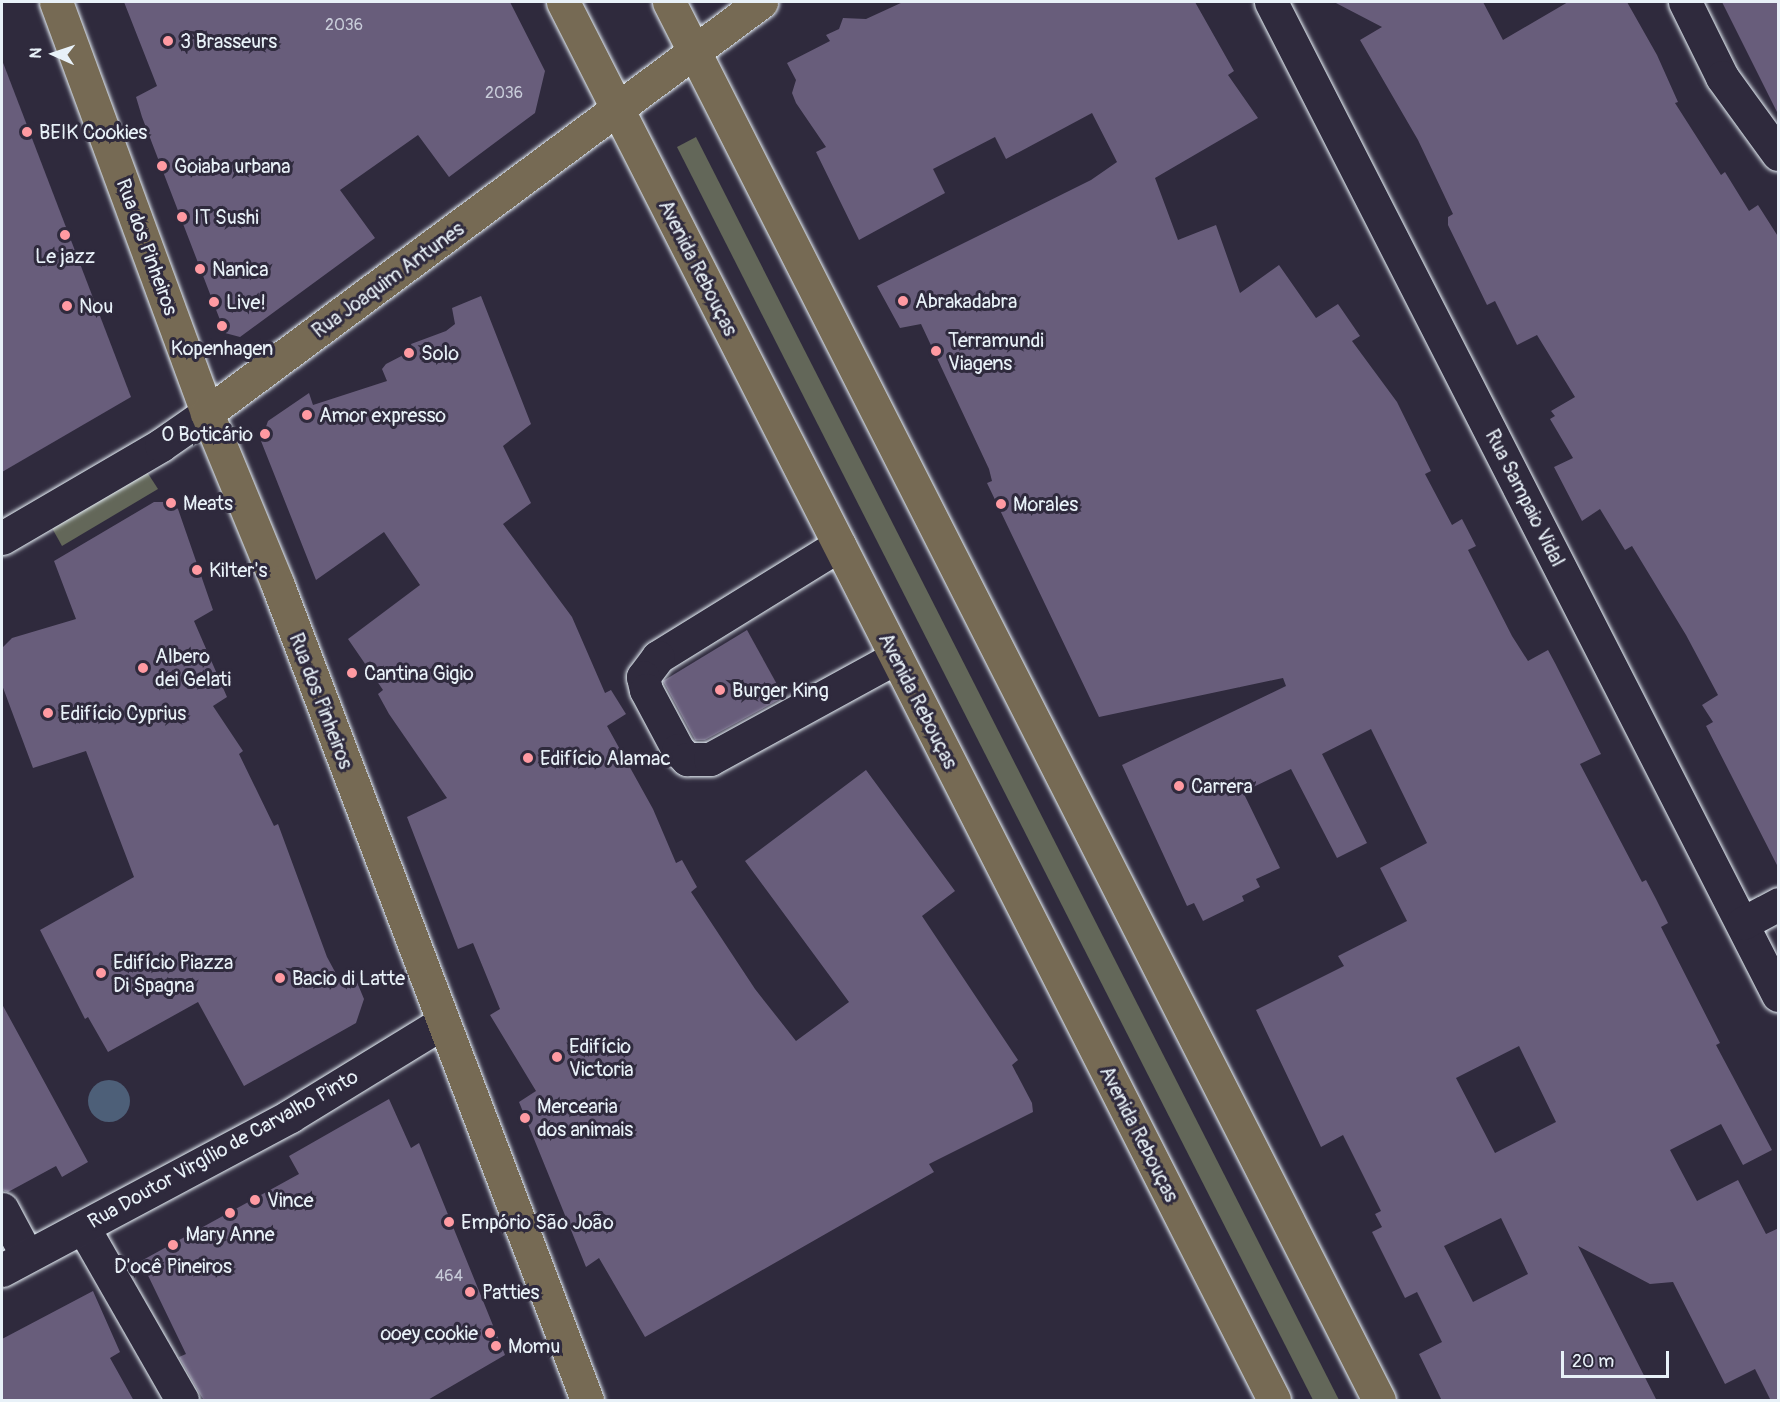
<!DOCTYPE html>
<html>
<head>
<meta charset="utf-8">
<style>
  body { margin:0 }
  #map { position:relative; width:1780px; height:1402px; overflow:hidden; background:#2f2a3d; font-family:Pangolin,sans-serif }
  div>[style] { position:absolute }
  .green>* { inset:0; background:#636759 }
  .water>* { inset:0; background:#4d5f78 }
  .round { border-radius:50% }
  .building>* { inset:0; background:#685d7b }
  .roads { filter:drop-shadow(0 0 2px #e8f1f8) drop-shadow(0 0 2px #e8f1f8) }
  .minor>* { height:33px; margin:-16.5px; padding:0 16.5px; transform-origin:16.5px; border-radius:16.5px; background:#2f2a3d }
  .major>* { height:33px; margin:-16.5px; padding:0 16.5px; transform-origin:16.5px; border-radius:16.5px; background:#766a54 }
  .dots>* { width:16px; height:16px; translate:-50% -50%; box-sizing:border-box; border:3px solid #2f2a3d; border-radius:50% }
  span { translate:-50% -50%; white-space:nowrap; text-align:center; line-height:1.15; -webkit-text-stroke:6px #2f2a3d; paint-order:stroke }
  .number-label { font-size:16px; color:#c8ccd9 }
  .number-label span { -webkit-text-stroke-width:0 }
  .poi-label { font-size:20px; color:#e8f1f8 }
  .left { translate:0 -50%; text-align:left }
  .right { translate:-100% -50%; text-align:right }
  .street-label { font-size:20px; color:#e8f1f8 }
  .frame { position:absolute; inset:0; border:3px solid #e8f1f8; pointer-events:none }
  .north { position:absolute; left:24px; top:24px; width:60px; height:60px; -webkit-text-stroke:4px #2f2a3d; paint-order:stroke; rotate:273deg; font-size:16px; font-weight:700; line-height:24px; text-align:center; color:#e8f1f8 }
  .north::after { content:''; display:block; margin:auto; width:21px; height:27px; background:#e8f1f8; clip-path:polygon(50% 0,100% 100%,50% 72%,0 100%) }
  .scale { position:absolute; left:1561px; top:1351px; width:108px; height:27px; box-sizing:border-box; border:3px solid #e8f1f8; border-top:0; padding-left:8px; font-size:18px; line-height:21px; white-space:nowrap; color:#e8f1f8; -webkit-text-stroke:4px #2f2a3d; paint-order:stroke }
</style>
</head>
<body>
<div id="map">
  <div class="green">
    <i style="clip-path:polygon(696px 137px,1339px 1400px,1313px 1400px,677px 147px)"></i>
    <i style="clip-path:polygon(147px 472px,158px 489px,62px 546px,52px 528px)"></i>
  </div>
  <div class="water">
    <i class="round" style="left:88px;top:1080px;width:42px;height:42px"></i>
  </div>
  <div class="building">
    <i style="clip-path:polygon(124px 2px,510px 2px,545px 71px,535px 113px,449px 177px,418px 135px,340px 190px,375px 238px,240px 337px,225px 333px,142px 117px,136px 97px,157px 86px)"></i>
    <i style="clip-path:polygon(evenodd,903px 2px,1195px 2px,1234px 71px,1228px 75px,1258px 118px,1155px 178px,1178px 240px,1216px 225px,1240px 293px,1279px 265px,1316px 318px,1338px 304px,1360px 336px,1352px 341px,1397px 402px,1431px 471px,1425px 474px,1452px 525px,1462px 519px,1476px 546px,1468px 550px,1512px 636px,1528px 661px,1548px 650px,1555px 663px,1601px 754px,1580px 764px,1642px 882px,1646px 880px,1656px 899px,1668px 923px,1661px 927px,1720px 1043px,1716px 1045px,1772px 1150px,1743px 1165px,1721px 1124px,1670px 1150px,1697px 1201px,1738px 1180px,1766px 1234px,1779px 1228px,1779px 1401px,1771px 1401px,1755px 1369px,1725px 1384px,1673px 1282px,1650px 1284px,1578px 1246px,1657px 1401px,1442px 1401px,1419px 1354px,1442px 1342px,1417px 1292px,1405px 1298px,1372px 1232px,1382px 1227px,1375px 1214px,1381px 1211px,1343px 1135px,1321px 1147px,1256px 1010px,1344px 966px,1338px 956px,1407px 921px,1380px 868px,1427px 843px,1371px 729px,1322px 754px,1367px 843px,1337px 858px,1291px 769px,1243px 792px,1280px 868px,1256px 879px,1260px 887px,1242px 896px,1244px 901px,1203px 921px,1194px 903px,1187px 906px,1122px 765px,1286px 686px,1283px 678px,1099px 717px,987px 483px,992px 481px,989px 469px,921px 324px,900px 328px,877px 286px,1091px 180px,1117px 162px,1092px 113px,1006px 159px,995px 137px,933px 169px,945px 193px,859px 240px,816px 152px,826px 147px,796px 103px,792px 93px,796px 80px,787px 63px,830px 41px,826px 35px,839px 29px,843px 18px,866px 19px,903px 2px,1519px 1046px,1556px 1122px,1495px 1153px,1456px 1078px,1519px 1046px,903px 2px,1501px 1218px,1528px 1274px,1473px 1302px,1444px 1246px,1501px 1218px)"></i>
    <i style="clip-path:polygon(1334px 2px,1483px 2px,1503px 40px,1568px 2px,1627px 2px,1657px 55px,1678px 102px,1675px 103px,1721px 175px,1725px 172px,1749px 211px,1758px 205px,1779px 238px,1779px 869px,1706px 726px,1713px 722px,1702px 705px,1718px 695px,1686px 635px,1632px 546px,1625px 550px,1600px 509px,1582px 521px,1554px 467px,1573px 458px,1550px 419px,1555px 416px,1551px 411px,1575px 397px,1537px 335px,1517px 345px,1495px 301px,1487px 305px,1448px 225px,1448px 217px,1453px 214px,1418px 140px,1360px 40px,1382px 27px)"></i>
    <i style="clip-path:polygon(1722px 2px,1779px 2px,1779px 116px)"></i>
    <i style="clip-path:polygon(2px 60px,131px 397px,2px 472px)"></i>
    <i style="clip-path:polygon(481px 296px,531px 424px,503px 446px,531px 503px,503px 524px,572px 617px,605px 693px,611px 690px,626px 714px,607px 726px,653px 809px,676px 863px,682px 860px,697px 887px,691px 892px,755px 989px,796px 1041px,849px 1002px,745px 861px,866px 770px,955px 891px,922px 916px,1018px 1060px,1012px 1065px,1032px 1103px,1033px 1112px,929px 1164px,934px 1172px,645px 1337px,599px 1258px,586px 1267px,519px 1102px,536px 1091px,490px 1015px,500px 1009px,473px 943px,458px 949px,407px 817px,447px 798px,389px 714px,378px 694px,383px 690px,348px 639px,420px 585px,384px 532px,316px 580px,261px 441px,268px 421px,309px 393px,313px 405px,387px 381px,382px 369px,386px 364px,413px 350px,411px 344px,446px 331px,455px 324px,452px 308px)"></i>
    <i style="clip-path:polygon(154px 502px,170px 502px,178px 509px,213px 610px,194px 621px,227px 697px,213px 706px,243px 751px,239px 754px,274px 826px,278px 824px,327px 957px,340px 981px,354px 975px,364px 999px,356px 1023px,244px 1086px,198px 1002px,108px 1052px,88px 1017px,85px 1019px,40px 930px,134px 877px,86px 751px,33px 768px,2px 685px,2px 648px,12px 638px,76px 619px,54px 561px)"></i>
    <i style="clip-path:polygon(747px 630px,784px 697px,705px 740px,695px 740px,663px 681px)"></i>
    <i style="clip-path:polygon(2px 1004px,88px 1162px,62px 1177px,56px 1166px,8px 1192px,2px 1190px)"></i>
    <i style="clip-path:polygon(389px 1099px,411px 1148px,419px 1143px,505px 1355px,426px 1401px,204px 1401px,179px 1357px,186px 1354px,141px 1261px,299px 1174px,289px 1156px)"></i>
    <i style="clip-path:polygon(93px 1291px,120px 1352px,110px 1358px,134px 1401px,2px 1401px,2px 1339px)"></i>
  </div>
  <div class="roads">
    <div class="minor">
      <i style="left:1271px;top:2px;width:1115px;rotate:62.95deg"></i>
      <i style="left:1685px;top:2px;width:84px;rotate:63.7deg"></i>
      <i style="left:1722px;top:77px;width:95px;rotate:54deg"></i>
      <i style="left:2px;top:538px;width:184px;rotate:-30.3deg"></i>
      <i style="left:161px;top:445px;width:56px;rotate:-34.8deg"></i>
      <i style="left:839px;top:545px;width:213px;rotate:148.3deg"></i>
      <i style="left:658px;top:657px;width:25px;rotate:127deg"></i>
      <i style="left:643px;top:677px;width:13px;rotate:77deg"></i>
      <i style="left:646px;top:690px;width:68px;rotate:61.9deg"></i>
      <i style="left:678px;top:750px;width:13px;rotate:45deg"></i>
      <i style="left:687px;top:759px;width:23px"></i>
      <i style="left:710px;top:759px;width:212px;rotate:-28.7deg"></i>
      <i style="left:1743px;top:923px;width:40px;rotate:-28deg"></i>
      <i style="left:2px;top:1209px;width:53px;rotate:62deg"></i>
      <i style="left:83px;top:1227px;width:199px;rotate:60.2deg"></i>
      <i style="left:2px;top:1270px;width:327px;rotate:-28.1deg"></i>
      <i style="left:290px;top:1116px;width:178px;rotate:-31.5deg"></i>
    </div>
    <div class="major">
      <i style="left:56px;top:2px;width:438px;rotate:69.8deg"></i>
      <i style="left:207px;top:413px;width:184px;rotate:67.6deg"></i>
      <i style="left:277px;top:583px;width:874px;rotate:69.22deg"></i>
      <i style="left:563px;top:2px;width:1568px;rotate:63.04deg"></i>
      <i style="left:669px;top:2px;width:1568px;rotate:63.08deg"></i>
      <i style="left:207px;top:413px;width:690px;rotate:-36.57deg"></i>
    </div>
  </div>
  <div class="dots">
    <i style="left:168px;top:41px;background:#ff9aa2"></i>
    <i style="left:27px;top:132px;background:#ff9aa2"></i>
    <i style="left:162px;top:166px;background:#ff9aa2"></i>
    <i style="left:182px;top:217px;background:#ff9aa2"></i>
    <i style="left:65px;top:235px;background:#ff9aa2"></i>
    <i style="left:200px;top:269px;background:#ff9aa2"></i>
    <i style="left:903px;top:301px;background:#ff9aa2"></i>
    <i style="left:214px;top:302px;background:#ff9aa2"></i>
    <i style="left:67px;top:306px;background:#ff9aa2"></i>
    <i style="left:222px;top:326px;background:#ff9aa2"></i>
    <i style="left:936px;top:351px;background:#ff9aa2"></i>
    <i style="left:409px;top:353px;background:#ff9aa2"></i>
    <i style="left:307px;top:415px;background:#ff9aa2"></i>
    <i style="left:265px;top:434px;background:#ff9aa2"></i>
    <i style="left:171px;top:503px;background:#ff9aa2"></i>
    <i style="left:1001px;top:504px;background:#ff9aa2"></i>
    <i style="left:197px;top:570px;background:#ff9aa2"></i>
    <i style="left:143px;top:668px;background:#ff9aa2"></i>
    <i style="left:352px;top:673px;background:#ff9aa2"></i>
    <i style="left:720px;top:690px;background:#ff9aa2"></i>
    <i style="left:48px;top:713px;background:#ff9aa2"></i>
    <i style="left:528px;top:758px;background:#ff9aa2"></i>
    <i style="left:1179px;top:786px;background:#ff9aa2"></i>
    <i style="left:101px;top:973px;background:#ff9aa2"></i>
    <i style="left:280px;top:978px;background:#ff9aa2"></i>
    <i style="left:557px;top:1057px;background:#ff9aa2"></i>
    <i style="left:525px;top:1118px;background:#ff9aa2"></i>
    <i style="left:255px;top:1200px;background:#ff9aa2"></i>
    <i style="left:230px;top:1213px;background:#ff9aa2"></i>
    <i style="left:449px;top:1222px;background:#ff9aa2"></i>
    <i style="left:173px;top:1245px;background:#ff9aa2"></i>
    <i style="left:470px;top:1292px;background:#ff9aa2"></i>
    <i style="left:490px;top:1333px;background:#ff9aa2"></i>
    <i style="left:496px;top:1346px;background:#ff9aa2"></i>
  </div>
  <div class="number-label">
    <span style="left:344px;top:25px">2036</span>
    <span style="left:504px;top:93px">2036</span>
    <span style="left:449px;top:1276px">464</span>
  </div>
  <div class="poi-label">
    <span class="left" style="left:180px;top:41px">3 Brasseurs</span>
    <span class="left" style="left:39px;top:132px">BEIK Cookies</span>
    <span class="left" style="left:174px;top:166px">Goiaba urbana</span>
    <span class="left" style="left:194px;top:217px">IT Sushi</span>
    <span style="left:65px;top:256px">Le jazz</span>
    <span class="left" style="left:212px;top:269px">Nanica</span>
    <span class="left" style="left:915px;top:301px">Abrakadabra</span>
    <span class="left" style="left:226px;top:302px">Live!</span>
    <span class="left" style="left:79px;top:306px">Nou</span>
    <span class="left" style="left:948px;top:352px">Terramundi<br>Viagens</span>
    <span style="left:222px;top:348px">Kopenhagen</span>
    <span class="left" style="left:421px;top:353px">Solo</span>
    <span class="left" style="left:319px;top:415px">Amor expresso</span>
    <span class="right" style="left:253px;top:434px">O Boticário</span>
    <span class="left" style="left:183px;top:503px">Meats</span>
    <span class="left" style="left:1013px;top:504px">Morales</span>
    <span class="left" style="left:209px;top:570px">Kilter's</span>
    <span class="left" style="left:155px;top:668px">Albero<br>dei Gelati</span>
    <span class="left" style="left:364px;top:673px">Cantina Gigio</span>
    <span class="left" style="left:732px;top:690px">Burger King</span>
    <span class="left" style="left:60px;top:713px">Edifício Cyprius</span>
    <span class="left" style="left:540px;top:758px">Edifício Alamac</span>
    <span class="left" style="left:1191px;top:786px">Carrera</span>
    <span class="left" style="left:113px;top:974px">Edifício Piazza<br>Di Spagna</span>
    <span class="left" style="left:292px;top:978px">Bacio di Latte</span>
    <span class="left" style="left:569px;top:1058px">Edifício<br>Victoria</span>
    <span class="left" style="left:537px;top:1118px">Mercearia<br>dos animais</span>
    <span class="left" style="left:267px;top:1200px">Vince</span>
    <span class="left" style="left:461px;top:1222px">Empório São João</span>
    <span style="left:230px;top:1234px">Mary Anne</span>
    <span style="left:173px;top:1266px">D'ocê Pineiros</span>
    <span class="left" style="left:482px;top:1292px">Patties</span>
    <span class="right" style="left:478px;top:1333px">ooey cookie</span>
    <span class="left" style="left:508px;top:1346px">Momu</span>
  </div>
  <div class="street-label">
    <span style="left:147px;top:247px;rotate:70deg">Rua dos Pinheiros</span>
    <span style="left:698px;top:268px;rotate:63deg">Avenida Rebouças</span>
    <span style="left:388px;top:280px;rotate:-36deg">Rua Joaquim Antunes</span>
    <span style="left:1525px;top:498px;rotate:63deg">Rua Sampaio Vidal</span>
    <span style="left:321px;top:701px;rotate:69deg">Rua dos Pinheiros</span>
    <span style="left:918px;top:701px;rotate:63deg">Avenida Rebouças</span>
    <span style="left:1139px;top:1134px;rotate:63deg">Avenida Rebouças</span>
    <span style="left:223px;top:1149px;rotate:-29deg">Rua Doutor Virgílio de Carvalho Pinto</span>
  </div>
  <div class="frame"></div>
  <div class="north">N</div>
  <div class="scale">20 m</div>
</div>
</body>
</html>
